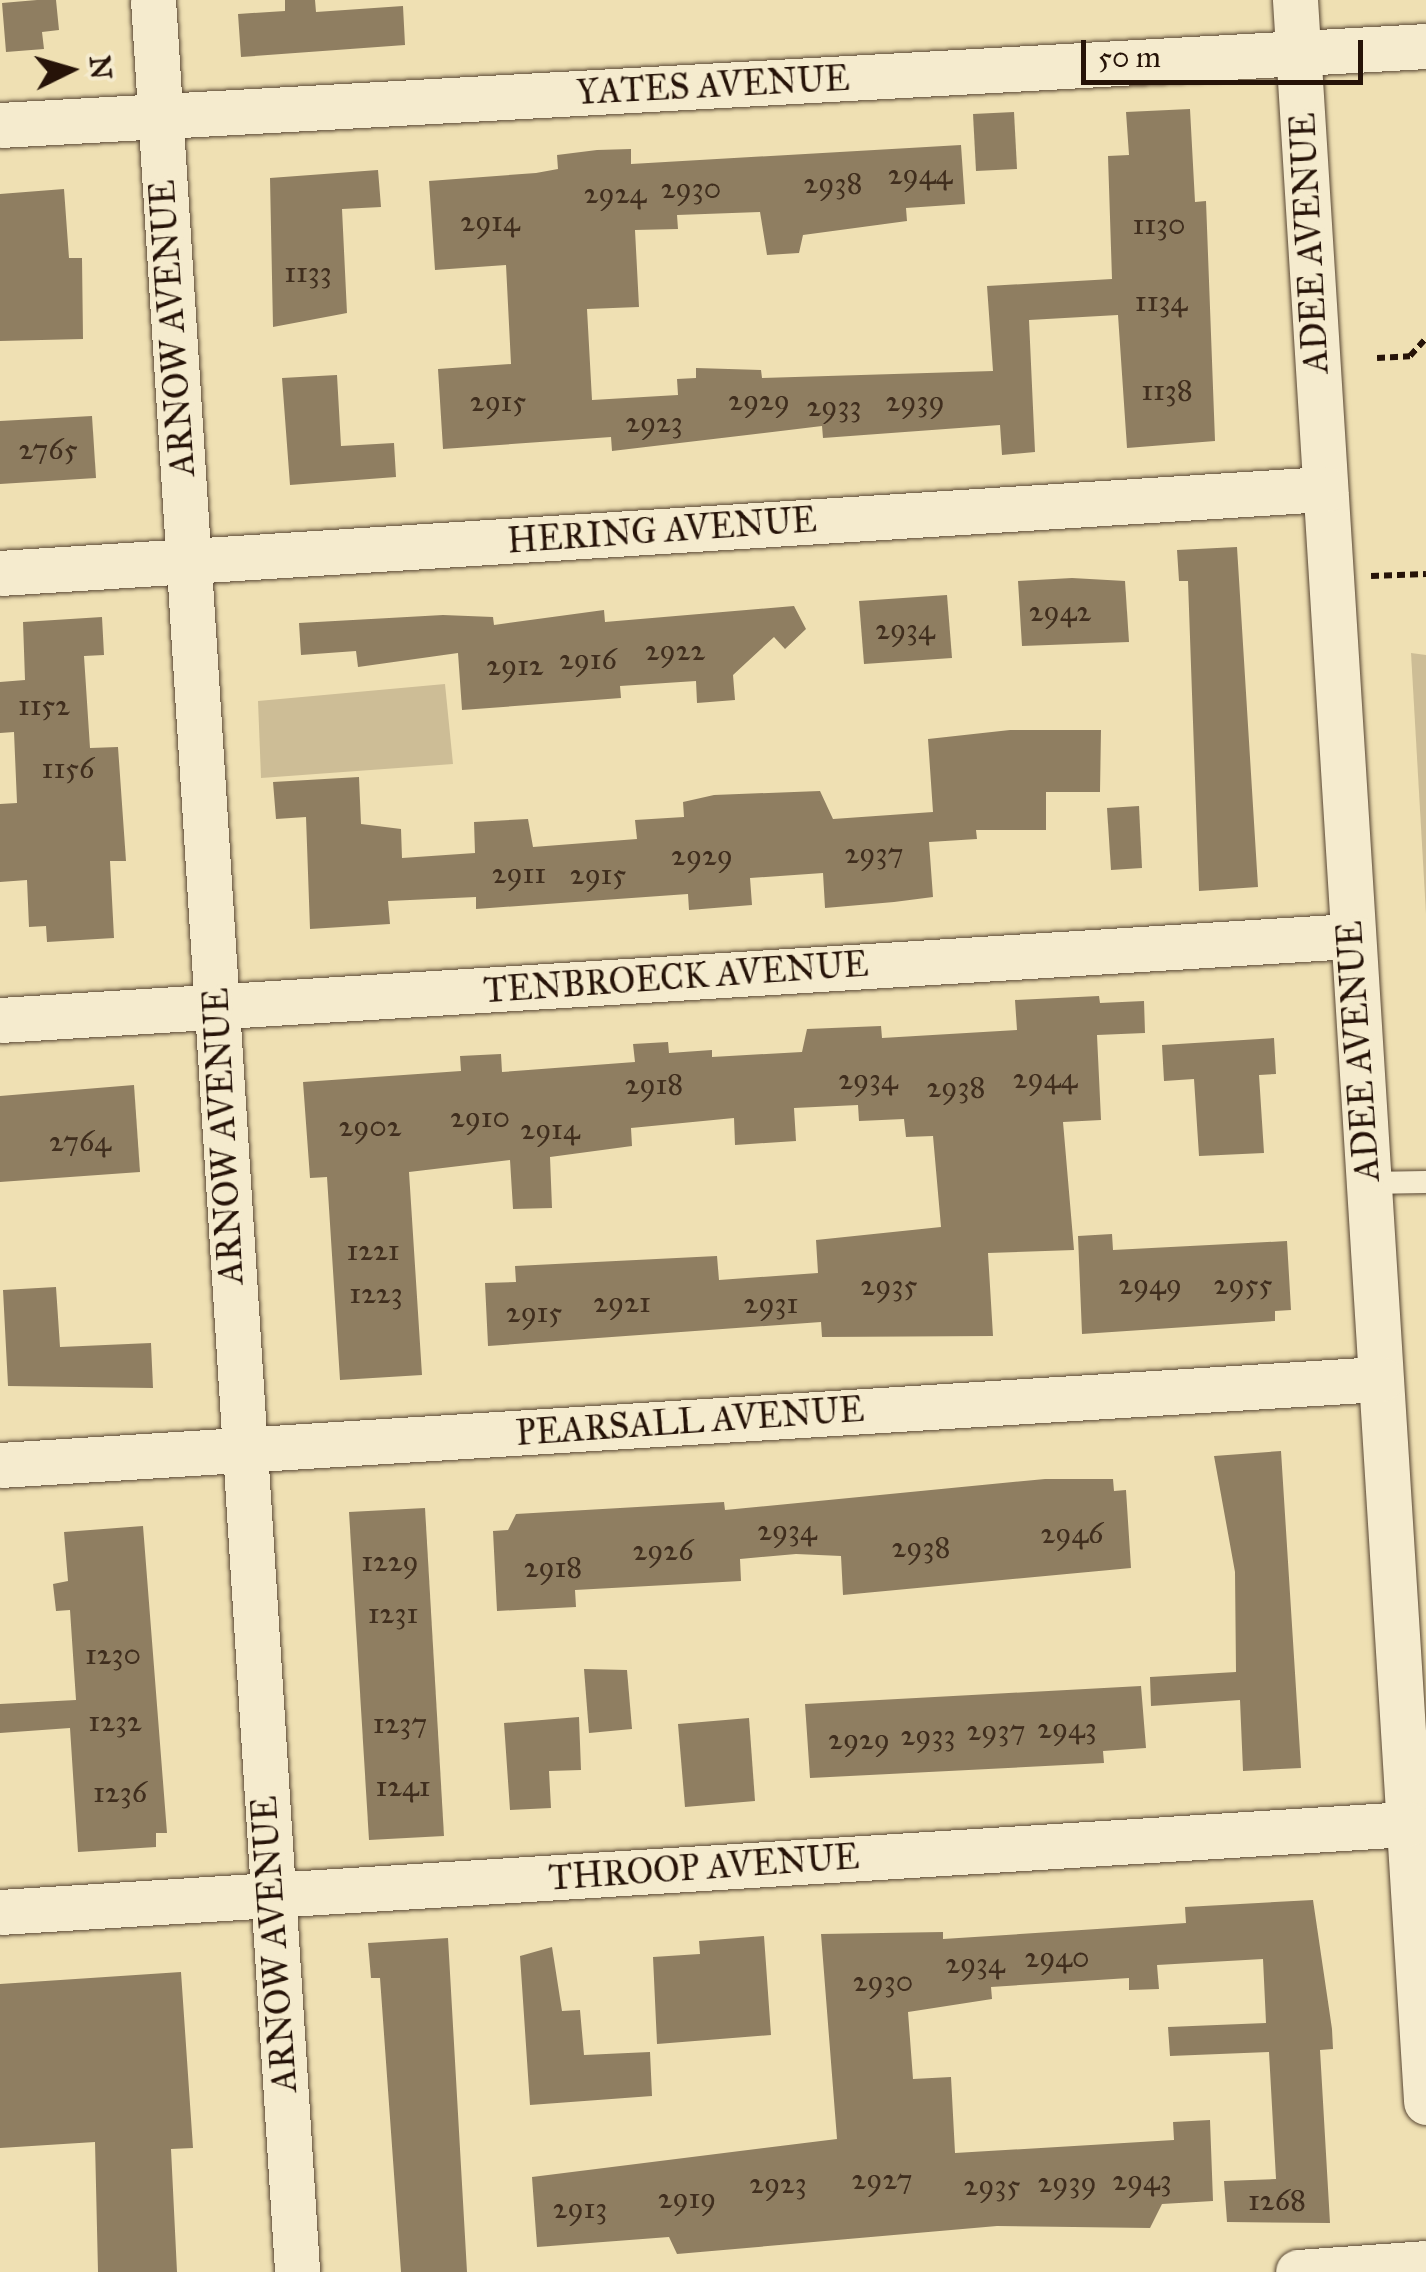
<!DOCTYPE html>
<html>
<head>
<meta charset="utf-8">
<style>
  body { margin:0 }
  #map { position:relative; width:1426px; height:2272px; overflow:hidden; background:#efe0b3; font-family:"IM FELL Great Primer",serif }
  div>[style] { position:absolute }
  .green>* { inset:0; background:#cdbd96 }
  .building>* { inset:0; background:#8f7e61 }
  .path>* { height:6px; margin-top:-3px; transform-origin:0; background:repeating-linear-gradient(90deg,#261308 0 8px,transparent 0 13px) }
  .roads { filter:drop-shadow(0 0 2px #584633) drop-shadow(0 0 2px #584633) }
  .lane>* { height:22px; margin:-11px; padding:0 11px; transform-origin:11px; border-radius:11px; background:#f5ebce }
  .street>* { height:45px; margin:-22.5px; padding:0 22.5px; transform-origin:22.5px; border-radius:22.5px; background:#f5ebce }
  span { translate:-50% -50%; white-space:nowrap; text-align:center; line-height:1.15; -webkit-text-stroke:8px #f5ebce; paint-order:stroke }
  .number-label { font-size:30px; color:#402e1e }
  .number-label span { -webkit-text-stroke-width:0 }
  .street-label { font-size:35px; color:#261308 }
  .north { position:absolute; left:20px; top:20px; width:100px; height:100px; -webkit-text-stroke:8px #f5ebce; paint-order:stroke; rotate:85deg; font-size:28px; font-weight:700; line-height:40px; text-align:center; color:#261308 }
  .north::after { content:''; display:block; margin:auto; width:35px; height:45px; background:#261308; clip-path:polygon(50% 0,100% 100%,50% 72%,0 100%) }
  .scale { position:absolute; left:1081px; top:40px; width:282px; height:45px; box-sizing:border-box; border:5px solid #261308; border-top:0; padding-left:12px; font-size:30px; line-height:35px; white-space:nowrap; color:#261308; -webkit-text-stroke:8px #f5ebce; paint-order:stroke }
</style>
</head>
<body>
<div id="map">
  <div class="green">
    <i style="clip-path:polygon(1411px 653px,1426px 655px,1426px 914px)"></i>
    <i style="clip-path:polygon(445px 684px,453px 764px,261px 778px,258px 701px)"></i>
  </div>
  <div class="building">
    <i style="clip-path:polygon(37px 0,56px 0,59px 30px,42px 32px,44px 49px,6px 52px,2px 3px)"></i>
    <i style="clip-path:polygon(285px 0,315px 0,316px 12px,403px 6px,405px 45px,241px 57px,238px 14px,285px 11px)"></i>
    <i style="clip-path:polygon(1190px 109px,1195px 202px,1206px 201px,1215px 441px,1127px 448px,1118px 315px,1029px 320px,1035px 452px,1002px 455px,1000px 425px,823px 438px,822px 426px,612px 451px,611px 437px,443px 449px,438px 369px,511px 364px,506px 265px,435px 270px,429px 181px,536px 173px,558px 169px,557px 155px,597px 150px,631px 149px,631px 164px,961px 145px,965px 204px,906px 208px,907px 221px,803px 235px,799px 253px,767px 255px,760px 212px,677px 215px,678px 229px,635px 230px,639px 307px,587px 309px,592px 400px,678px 395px,677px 379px,696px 378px,696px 368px,761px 370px,762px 378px,993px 371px,987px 286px,1112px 279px,1108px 156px,1129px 155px,1126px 112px)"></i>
    <i style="clip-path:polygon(1014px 112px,1017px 169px,976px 171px,973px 114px)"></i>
    <i style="clip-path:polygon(378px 170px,381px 207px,342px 209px,347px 313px,273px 327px,270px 178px)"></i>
    <i style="clip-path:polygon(64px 189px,69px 258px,82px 258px,83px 339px,0 341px,0 194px)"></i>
    <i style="clip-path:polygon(337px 375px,341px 446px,394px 443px,396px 477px,290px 485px,282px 378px)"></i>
    <i style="clip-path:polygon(92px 416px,96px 478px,0 484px,0 421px)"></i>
    <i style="clip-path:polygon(1237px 547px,1258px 887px,1199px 891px,1188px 581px,1179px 581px,1177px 550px)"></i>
    <i style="clip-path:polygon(1072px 578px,1125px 581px,1129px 642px,1022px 646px,1018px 581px)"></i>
    <i style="clip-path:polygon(947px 595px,952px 658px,864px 664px,859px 601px)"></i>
    <i style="clip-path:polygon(794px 606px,806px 629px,785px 649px,774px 637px,733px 675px,735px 700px,697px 703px,696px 681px,620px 686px,621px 698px,462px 710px,458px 653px,358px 667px,356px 651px,301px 655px,299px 623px,443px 615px,493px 617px,494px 625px,604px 610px,605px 622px)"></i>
    <i style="clip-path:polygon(102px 617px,104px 655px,84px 656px,90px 748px,118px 747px,126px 861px,110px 861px,114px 938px,47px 942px,46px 926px,29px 927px,27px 880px,0 882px,0 804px,17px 803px,14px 732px,0 733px,0 682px,25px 680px,23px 622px)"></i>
    <i style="clip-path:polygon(1010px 730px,1101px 730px,1100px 792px,1046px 792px,1046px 830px,976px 830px,977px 839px,929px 842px,933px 897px,894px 902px,825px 908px,823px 873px,750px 878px,752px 905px,689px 910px,688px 894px,476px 909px,476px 897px,388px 901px,390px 924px,310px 929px,306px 817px,276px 819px,273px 782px,359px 777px,361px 824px,401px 829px,402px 858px,475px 853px,474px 822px,528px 819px,533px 847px,637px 839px,635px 820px,684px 817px,683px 802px,714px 795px,820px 791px,833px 819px,933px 812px,928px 739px)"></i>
    <i style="clip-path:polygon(1139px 806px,1142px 868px,1111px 870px,1107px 808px)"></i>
    <i style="clip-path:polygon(1099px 996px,1100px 1003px,1144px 1001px,1145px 1033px,1097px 1035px,1101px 1120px,1063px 1122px,1074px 1250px,988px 1253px,993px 1336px,822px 1337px,821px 1322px,488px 1346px,485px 1283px,516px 1282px,515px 1266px,717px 1256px,719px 1280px,818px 1273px,816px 1240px,941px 1227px,933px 1136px,906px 1137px,904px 1119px,859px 1121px,858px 1105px,794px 1108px,796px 1141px,735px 1145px,734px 1118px,631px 1128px,632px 1146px,550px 1157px,552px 1208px,513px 1209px,510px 1160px,409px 1172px,422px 1375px,340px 1380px,327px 1177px,310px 1178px,303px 1082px,461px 1071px,460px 1056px,501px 1054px,502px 1072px,635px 1062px,633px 1044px,668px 1042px,669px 1053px,712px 1050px,712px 1057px,802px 1052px,807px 1029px,881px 1026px,882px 1038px,1017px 1030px,1015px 1000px)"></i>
    <i style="clip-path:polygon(1274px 1038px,1276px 1074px,1259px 1075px,1264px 1153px,1199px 1156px,1194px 1079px,1164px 1081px,1162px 1045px)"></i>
    <i style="clip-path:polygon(134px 1085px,140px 1172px,0 1182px,0 1096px)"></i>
    <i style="clip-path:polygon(1112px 1234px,1113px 1250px,1287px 1241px,1291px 1310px,1275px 1311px,1275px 1321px,1082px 1334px,1078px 1236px)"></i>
    <i style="clip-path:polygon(56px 1287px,60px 1347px,151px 1343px,153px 1388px,8px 1386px,3px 1290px)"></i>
    <i style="clip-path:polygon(1281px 1451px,1301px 1768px,1243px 1771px,1240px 1700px,1151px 1706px,1150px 1677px,1236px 1672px,1235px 1572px,1214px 1456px)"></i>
    <i style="clip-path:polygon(1045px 1479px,1113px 1479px,1114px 1491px,1126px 1490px,1131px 1568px,843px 1595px,841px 1556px,796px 1554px,740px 1559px,741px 1581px,575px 1590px,576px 1607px,497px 1611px,493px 1531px,508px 1530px,516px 1514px,724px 1502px,725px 1510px)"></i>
    <i style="clip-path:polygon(425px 1508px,444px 1836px,369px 1840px,349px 1512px)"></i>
    <i style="clip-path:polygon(143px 1526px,167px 1833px,156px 1833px,156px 1847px,78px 1852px,70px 1728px,0 1733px,0 1704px,76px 1700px,70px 1610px,56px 1611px,53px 1584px,68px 1581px,64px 1532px)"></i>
    <i style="clip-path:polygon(584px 1669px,627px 1670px,632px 1729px,589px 1733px)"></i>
    <i style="clip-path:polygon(1141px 1686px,1146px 1748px,1103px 1751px,1104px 1763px,810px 1778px,805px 1704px)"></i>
    <i style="clip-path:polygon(579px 1717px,581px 1770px,549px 1771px,551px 1808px,510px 1810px,504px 1723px)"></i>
    <i style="clip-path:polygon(749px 1718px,755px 1801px,685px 1807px,678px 1724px)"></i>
    <i style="clip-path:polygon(1313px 1900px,1332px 2029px,1333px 2049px,1320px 2050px,1330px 2223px,1227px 2222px,1224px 2181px,1276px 2179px,1269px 2052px,1170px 2056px,1168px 2027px,1266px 2023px,1263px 1959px,1157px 1965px,1159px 1989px,1129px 1990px,1129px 1978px,991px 1987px,992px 1999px,908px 2012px,913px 2079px,951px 2077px,955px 2153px,1174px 2140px,1173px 2122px,1210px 2120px,1213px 2201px,1162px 2204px,1150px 2228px,997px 2226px,677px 2254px,669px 2237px,537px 2247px,532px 2177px,837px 2139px,821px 1934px,943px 1932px,943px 1939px,1097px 1929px,1186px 1923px,1185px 1907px)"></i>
    <i style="clip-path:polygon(764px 1936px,771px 2035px,657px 2044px,653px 1957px,700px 1954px,699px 1941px)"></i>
    <i style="clip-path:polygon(448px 1938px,467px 2272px,401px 2272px,380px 1978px,371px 1978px,368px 1943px)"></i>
    <i style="clip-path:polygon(552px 1947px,562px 2011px,580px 2010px,584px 2055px,650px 2052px,652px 2096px,530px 2105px,520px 1956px)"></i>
    <i style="clip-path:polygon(181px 1972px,193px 2148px,171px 2149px,177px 2272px,98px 2272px,95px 2142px,0 2148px,0 1984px)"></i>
  </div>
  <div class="path">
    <i style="left:1377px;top:358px;width:33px;rotate:-3deg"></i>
    <i style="left:1410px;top:356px;width:24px;rotate:-48deg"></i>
    <i style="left:1371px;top:576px;width:55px;rotate:-2.1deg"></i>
  </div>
  <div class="roads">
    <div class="lane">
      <i style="left:1368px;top:1183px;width:58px;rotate:-1deg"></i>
    </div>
    <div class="street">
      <i style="left:153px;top:0;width:2277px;rotate:86.37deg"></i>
      <i style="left:1295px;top:0;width:2106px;rotate:86.43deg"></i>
      <i style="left:0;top:125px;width:1428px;rotate:-3.17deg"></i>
      <i style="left:0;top:573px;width:1328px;rotate:-3.63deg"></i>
      <i style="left:0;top:1020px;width:1354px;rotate:-3.56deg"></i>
      <i style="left:0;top:1465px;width:1383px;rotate:-3.57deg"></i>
      <i style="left:0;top:1912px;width:1410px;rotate:-3.58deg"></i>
      <i style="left:1298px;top:2272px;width:128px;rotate:-4deg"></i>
    </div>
  </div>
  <div class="number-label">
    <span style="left:920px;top:174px">2944</span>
    <span style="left:833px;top:183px">2938</span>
    <span style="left:691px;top:188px">2930</span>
    <span style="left:615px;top:193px">2924</span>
    <span style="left:490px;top:221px">2914</span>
    <span style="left:1159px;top:224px">1130</span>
    <span style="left:308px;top:272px">1133</span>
    <span style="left:1161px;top:301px">1134</span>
    <span style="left:1167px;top:390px">1138</span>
    <span style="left:759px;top:400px">2929</span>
    <span style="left:498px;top:401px">2915</span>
    <span style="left:915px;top:401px">2939</span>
    <span style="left:834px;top:406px">2933</span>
    <span style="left:654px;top:422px">2923</span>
    <span style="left:48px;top:449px">2765</span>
    <span style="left:1060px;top:611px">2942</span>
    <span style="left:905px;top:629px">2934</span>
    <span style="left:675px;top:650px">2922</span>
    <span style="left:588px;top:659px">2916</span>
    <span style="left:515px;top:665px">2912</span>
    <span style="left:44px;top:705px">1152</span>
    <span style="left:68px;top:768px">1156</span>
    <span style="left:874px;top:853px">2937</span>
    <span style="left:702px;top:855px">2929</span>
    <span style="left:519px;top:873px">2911</span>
    <span style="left:598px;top:874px">2915</span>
    <span style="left:1045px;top:1078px">2944</span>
    <span style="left:868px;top:1079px">2934</span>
    <span style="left:654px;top:1084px">2918</span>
    <span style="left:956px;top:1087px">2938</span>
    <span style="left:480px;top:1117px">2910</span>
    <span style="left:370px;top:1126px">2902</span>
    <span style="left:550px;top:1129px">2914</span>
    <span style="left:80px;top:1141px">2764</span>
    <span style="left:373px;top:1250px">1221</span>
    <span style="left:1150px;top:1284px">2949</span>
    <span style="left:1243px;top:1284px">2955</span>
    <span style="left:889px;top:1285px">2935</span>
    <span style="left:376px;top:1293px">1223</span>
    <span style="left:622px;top:1302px">2921</span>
    <span style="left:771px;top:1303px">2931</span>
    <span style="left:534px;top:1312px">2915</span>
    <span style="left:787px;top:1530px">2934</span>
    <span style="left:1072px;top:1533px">2946</span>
    <span style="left:921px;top:1547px">2938</span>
    <span style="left:663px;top:1550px">2926</span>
    <span style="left:390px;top:1561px">1229</span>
    <span style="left:553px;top:1567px">2918</span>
    <span style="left:393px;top:1613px">1231</span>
    <span style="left:113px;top:1654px">1230</span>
    <span style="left:115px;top:1721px">1232</span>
    <span style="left:400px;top:1723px">1237</span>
    <span style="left:1067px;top:1728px">2943</span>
    <span style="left:996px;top:1730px">2937</span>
    <span style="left:928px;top:1735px">2933</span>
    <span style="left:859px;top:1739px">2929</span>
    <span style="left:403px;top:1786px">1241</span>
    <span style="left:120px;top:1792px">1236</span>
    <span style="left:1057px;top:1957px">2940</span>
    <span style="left:975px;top:1963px">2934</span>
    <span style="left:883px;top:1981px">2930</span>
    <span style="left:882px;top:2179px">2927</span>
    <span style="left:1142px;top:2180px">2943</span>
    <span style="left:1067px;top:2182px">2939</span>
    <span style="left:778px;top:2183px">2923</span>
    <span style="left:992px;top:2185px">2935</span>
    <span style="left:687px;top:2198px">2919</span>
    <span style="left:1277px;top:2200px">1268</span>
    <span style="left:580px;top:2208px">2913</span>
  </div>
  <div class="street-label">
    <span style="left:713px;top:86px;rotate:-3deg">YATES AVENUE</span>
    <span style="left:1310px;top:243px;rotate:-93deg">ADEE AVENUE</span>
    <span style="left:173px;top:328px;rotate:-94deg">ARNOW AVENUE</span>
    <span style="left:662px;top:531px;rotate:-4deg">HERING AVENUE</span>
    <span style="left:676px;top:978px;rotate:-4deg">TENBROECK AVENUE</span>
    <span style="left:1359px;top:1051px;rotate:-94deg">ADEE AVENUE</span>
    <span style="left:224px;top:1136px;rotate:-93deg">ARNOW AVENUE</span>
    <span style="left:690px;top:1422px;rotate:-4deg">PEARSALL AVENUE</span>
    <span style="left:704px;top:1868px;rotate:-4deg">THROOP AVENUE</span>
    <span style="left:275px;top:1944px;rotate:-94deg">ARNOW AVENUE</span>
  </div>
  <div class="north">N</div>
  <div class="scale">50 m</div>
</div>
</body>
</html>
